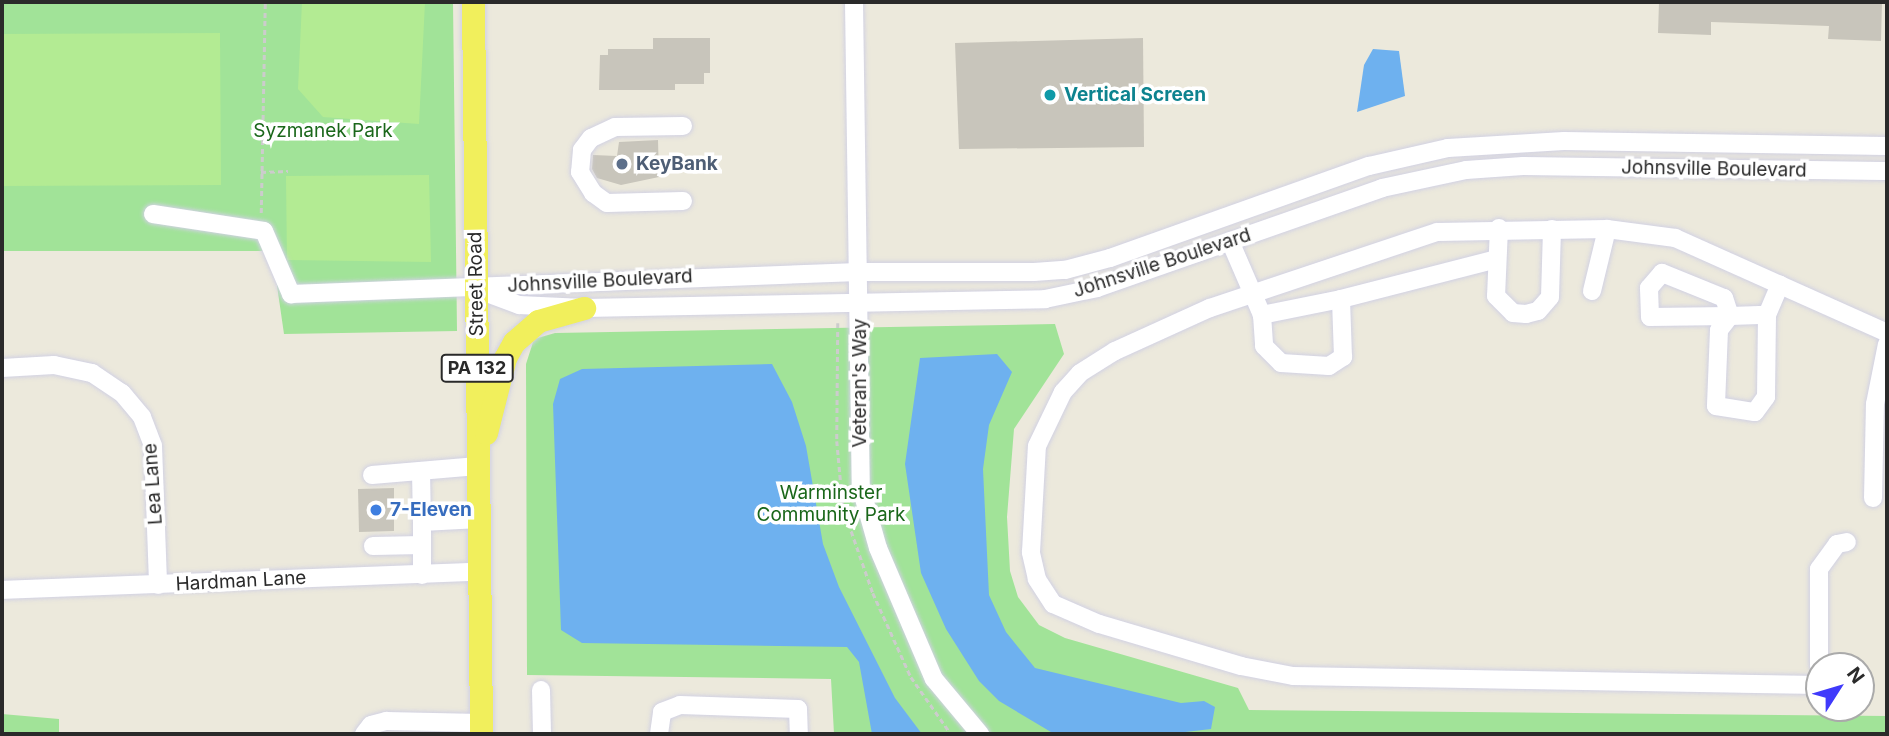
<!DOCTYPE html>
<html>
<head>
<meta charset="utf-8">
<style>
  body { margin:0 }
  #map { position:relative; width:1889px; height:736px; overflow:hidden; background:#ece9dc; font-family:Inter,sans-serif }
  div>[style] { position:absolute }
  .green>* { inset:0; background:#a1e398 }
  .pitch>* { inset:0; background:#b3eb93 }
  .water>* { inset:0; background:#6eb1ef }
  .building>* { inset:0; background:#c8c5bb }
  .path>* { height:2.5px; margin-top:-1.25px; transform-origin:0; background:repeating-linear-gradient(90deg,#ccc 0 5px,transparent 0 8.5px) }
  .roads { filter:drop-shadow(0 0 2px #d1d1e3) drop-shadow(0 0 2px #d1d1e3) }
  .minor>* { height:18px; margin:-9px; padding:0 9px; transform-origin:9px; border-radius:9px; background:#fff }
  .major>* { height:23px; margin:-11.5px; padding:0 11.5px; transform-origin:11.5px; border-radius:11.5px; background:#f1ef5c }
  .dots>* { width:19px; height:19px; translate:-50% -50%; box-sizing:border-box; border:4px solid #fff; border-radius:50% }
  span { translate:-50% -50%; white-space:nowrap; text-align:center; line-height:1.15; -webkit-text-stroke:7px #fff; paint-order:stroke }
  .shield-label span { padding:2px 5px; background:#fff; border:2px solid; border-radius:5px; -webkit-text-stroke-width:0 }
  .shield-label { font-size:18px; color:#2a2a2a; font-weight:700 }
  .culture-label { font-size:19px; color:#0d838f; font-weight:700 }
  .left { translate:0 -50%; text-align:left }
  .park-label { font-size:19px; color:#1a671a }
  .service-label { font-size:19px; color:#4e5e75; font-weight:700 }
  .street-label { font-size:19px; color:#2a2a2a }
  .shop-label { font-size:19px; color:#366cbe; font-weight:700 }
  .frame { position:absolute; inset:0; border:4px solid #2a2a2a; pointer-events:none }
  .north { position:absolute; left:1805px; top:652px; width:70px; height:70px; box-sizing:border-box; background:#fff; border:2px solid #aaa; border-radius:50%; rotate:53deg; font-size:19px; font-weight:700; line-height:28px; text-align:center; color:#2a2a2a }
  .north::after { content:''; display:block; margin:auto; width:24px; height:32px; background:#403afb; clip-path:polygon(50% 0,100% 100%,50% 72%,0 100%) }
</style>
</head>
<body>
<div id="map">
  <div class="green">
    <i style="clip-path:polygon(2px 2px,453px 2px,457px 331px,284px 334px,272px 251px,2px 251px)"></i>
    <i style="clip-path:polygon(1055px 324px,1064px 354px,1014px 429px,1007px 517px,1010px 571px,1018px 597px,1039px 625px,1065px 638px,1238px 688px,1249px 710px,1887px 716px,1887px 734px,834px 734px,831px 679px,527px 675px,526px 364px,534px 339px,555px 333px)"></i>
    <i style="clip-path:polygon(2px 714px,59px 719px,59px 734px,2px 734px)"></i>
  </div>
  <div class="pitch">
    <i style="clip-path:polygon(302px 2px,425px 2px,419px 124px,323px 117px,298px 89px)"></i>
    <i style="clip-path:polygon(220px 33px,221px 185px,2px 186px,2px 34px)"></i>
    <i style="clip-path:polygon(429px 175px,431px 262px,287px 260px,286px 176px)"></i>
  </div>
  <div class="water">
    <i style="clip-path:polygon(1373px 49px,1399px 51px,1405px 96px,1357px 112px,1364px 65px)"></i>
    <i style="clip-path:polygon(997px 354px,1012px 372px,989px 425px,983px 469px,989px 595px,1006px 632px,1035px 668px,1181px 703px,1204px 701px,1215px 707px,1211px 729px,1168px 734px,1051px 732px,999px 701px,979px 681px,946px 629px,921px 573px,905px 464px,920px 358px)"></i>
    <i style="clip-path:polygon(772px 364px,792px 402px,806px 446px,823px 544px,839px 587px,895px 698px,922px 734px,872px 734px,859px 662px,847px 647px,582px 643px,561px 630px,553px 404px,560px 379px,582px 369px)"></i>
  </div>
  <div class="building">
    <i style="clip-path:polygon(1659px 2px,1882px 2px,1881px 41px,1828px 39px,1829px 26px,1711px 22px,1711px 35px,1658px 33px)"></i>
    <i style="clip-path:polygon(653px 38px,710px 38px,710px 73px,704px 73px,704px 84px,675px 84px,675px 90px,599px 90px,600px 55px,608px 55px,608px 49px,653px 49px)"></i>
    <i style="clip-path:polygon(1143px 38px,1144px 147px,959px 149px,955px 43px)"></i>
    <i style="clip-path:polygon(658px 140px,659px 177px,621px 185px,597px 178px,592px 169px,593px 155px,617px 156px,619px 142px)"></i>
    <i style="clip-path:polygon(394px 488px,394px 531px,359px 532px,358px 489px)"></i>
  </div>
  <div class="path">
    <i style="left:263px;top:2px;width:8px"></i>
    <i style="left:261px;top:172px;width:27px;rotate:-2deg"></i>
    <i style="left:261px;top:213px;width:210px;rotate:-88.9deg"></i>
    <i style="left:838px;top:323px;width:118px;rotate:90.5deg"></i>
    <i style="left:837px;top:441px;width:66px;rotate:84.8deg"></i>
    <i style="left:843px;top:507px;width:91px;rotate:70.8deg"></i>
    <i style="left:873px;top:593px;width:92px;rotate:65.7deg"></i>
    <i style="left:911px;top:677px;width:70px;rotate:54.9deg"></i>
  </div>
  <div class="roads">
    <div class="minor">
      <i style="left:854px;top:2px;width:486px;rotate:89.2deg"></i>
      <i style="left:861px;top:488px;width:62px;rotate:74.2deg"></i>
      <i style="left:878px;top:548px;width:142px;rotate:66.9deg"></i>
      <i style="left:934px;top:679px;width:72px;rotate:50.1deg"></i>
      <i style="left:683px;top:126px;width:68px;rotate:179.2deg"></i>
      <i style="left:615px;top:127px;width:26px;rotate:155deg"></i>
      <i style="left:591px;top:138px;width:15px;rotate:127deg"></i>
      <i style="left:582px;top:150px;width:22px;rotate:95deg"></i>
      <i style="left:580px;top:172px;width:25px;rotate:58deg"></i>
      <i style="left:593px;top:193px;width:17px;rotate:36deg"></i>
      <i style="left:607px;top:203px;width:76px;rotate:-1.5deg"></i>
      <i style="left:153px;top:214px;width:112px;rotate:8.7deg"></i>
      <i style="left:264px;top:231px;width:69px;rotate:66.8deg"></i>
      <i style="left:291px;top:294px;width:568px;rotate:-2.22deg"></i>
      <i style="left:859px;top:272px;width:175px"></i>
      <i style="left:1034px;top:272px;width:31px;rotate:-4deg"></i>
      <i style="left:1065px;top:270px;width:47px;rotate:-14.9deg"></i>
      <i style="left:1110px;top:258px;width:275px;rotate:-19.6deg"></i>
      <i style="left:1369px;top:166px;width:81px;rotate:-12.8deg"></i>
      <i style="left:1448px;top:148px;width:116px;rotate:-3.5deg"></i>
      <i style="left:1564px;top:141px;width:323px;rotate:0.9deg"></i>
      <i style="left:1499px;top:228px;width:68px;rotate:92.5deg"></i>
      <i style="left:1496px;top:296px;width:24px;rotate:45deg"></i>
      <i style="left:1513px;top:313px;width:13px;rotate:4deg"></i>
      <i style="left:1526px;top:314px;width:12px;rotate:-14deg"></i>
      <i style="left:1538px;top:311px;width:18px;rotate:-49deg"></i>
      <i style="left:1550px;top:297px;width:68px;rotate:-88.3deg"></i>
      <i style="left:1230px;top:241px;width:81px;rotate:66.6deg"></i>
      <i style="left:1262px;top:315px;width:31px;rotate:86deg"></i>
      <i style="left:1264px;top:346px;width:24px;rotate:45deg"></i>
      <i style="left:1281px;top:363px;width:48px;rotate:3.6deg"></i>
      <i style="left:1329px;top:366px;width:17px;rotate:-33deg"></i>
      <i style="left:1343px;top:357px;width:58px;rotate:-92deg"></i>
      <i style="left:1341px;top:299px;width:81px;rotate:168.6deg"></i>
      <i style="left:479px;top:290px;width:43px;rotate:20.6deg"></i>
      <i style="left:519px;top:305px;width:65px;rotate:2.6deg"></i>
      <i style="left:584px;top:308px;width:461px;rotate:-1.1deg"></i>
      <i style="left:1045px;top:299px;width:53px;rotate:-11.9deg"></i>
      <i style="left:1097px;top:288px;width:302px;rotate:-19.3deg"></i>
      <i style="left:1382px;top:188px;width:86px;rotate:-12.1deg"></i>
      <i style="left:1466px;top:170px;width:57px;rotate:-4deg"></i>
      <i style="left:1523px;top:166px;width:364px;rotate:0.8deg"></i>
      <i style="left:1592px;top:291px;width:64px;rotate:-76.4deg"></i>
      <i style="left:1341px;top:299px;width:161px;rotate:-14.4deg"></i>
      <i style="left:1730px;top:316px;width:18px;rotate:128deg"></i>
      <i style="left:1719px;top:330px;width:76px;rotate:92.3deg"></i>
      <i style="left:1716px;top:406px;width:39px;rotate:9deg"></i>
      <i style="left:1755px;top:412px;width:19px;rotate:-54deg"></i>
      <i style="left:1766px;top:397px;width:82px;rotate:-89.3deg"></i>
      <i style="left:1767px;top:315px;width:33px;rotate:-67deg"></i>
      <i style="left:1730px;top:316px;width:19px;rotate:-108deg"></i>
      <i style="left:1724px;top:298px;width:67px;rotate:-158deg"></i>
      <i style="left:1662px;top:273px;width:20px;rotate:131deg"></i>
      <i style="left:1649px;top:288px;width:29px;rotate:88deg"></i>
      <i style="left:1650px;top:317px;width:80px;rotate:-0.7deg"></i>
      <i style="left:1730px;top:316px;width:37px;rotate:-2deg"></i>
      <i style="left:2px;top:368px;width:52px;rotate:-3.3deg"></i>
      <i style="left:54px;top:365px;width:39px;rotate:12deg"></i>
      <i style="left:92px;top:373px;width:36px;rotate:34deg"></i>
      <i style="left:122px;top:393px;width:31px;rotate:50deg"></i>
      <i style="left:142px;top:417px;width:31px;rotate:69deg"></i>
      <i style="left:153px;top:446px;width:139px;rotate:87.9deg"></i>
      <i style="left:421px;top:471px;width:51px;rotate:88.9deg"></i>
      <i style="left:422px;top:522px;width:57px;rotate:-3deg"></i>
      <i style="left:372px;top:475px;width:106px;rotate:-4.9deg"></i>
      <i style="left:1873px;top:498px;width:94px;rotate:-88.8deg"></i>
      <i style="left:1875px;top:404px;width:61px;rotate:-78.7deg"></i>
      <i style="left:373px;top:546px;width:49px;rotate:-1.2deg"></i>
      <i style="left:422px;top:575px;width:53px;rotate:-90deg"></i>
      <i style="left:2px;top:590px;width:478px;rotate:-2.2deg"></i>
      <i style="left:1819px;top:666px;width:97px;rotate:-90deg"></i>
      <i style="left:1819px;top:569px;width:31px;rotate:-54deg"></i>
      <i style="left:1837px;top:544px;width:10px;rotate:-11deg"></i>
      <i style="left:1819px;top:685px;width:526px;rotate:-179.02deg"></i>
      <i style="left:1293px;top:676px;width:53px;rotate:-169.1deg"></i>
      <i style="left:1241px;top:666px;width:148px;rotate:-163.5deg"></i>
      <i style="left:1099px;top:624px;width:50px;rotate:-156.5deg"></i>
      <i style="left:1053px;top:604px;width:30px;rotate:-123deg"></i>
      <i style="left:1037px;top:579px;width:28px;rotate:-103deg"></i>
      <i style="left:1031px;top:552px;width:106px;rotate:-86.8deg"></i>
      <i style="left:1037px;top:446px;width:60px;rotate:-64.3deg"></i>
      <i style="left:1063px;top:392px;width:25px;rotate:-48deg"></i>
      <i style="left:1080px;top:373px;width:41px;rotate:-32.2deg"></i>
      <i style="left:1115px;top:351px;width:104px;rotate:-24.4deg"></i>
      <i style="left:1210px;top:308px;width:239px;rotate:-18.5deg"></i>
      <i style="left:1437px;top:232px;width:170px;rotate:-1deg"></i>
      <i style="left:1607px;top:229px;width:69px;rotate:7.5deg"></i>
      <i style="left:1675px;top:238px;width:232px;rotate:24.1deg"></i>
      <i style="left:541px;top:690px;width:44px;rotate:88.7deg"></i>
      <i style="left:364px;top:734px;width:11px;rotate:-52deg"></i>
      <i style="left:371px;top:725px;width:16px;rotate:-15deg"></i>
      <i style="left:386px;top:721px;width:95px;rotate:1.2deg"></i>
      <i style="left:659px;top:734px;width:22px;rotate:-82deg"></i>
      <i style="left:662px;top:712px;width:19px;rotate:-21deg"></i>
      <i style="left:680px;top:705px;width:118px;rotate:1.9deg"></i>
      <i style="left:798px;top:709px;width:25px;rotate:88deg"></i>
    </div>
    <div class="major">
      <i style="left:473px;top:2px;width:732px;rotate:89.37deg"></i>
      <i style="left:486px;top:433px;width:77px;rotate:-75.8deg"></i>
      <i style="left:505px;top:358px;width:18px;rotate:-61deg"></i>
      <i style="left:514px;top:342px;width:32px;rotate:-41deg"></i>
      <i style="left:538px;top:321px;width:48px;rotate:-15.8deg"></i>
    </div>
  </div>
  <div class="dots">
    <i style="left:1050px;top:95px;background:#0f9aa8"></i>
    <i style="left:622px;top:164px;background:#5c6f8a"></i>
    <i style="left:376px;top:510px;background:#3f7fe0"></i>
  </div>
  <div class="shield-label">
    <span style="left:477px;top:368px">PA 132</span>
  </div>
  <div class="culture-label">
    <span class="left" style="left:1064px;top:95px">Vertical Screen</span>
  </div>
  <div class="park-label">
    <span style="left:323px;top:131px">Syzmanek Park</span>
    <span style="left:831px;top:504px">Warminster<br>Community Park</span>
  </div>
  <div class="service-label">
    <span class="left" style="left:636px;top:164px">KeyBank</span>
  </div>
  <div class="street-label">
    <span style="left:1714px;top:169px;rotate:1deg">Johnsville Boulevard</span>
    <span style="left:1162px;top:263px;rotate:-18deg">Johnsville Boulevard</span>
    <span style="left:600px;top:281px;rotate:-3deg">Johnsville Boulevard</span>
    <span style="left:476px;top:284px;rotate:-91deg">Street Road</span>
    <span style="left:860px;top:383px;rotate:-90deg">Veteran's Way</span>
    <span style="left:153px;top:484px;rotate:-94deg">Lea Lane</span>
    <span style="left:241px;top:581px;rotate:-3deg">Hardman Lane</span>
  </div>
  <div class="shop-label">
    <span class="left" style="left:390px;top:510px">7-Eleven</span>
  </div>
  <div class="frame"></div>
  <div class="north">N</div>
</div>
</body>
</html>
